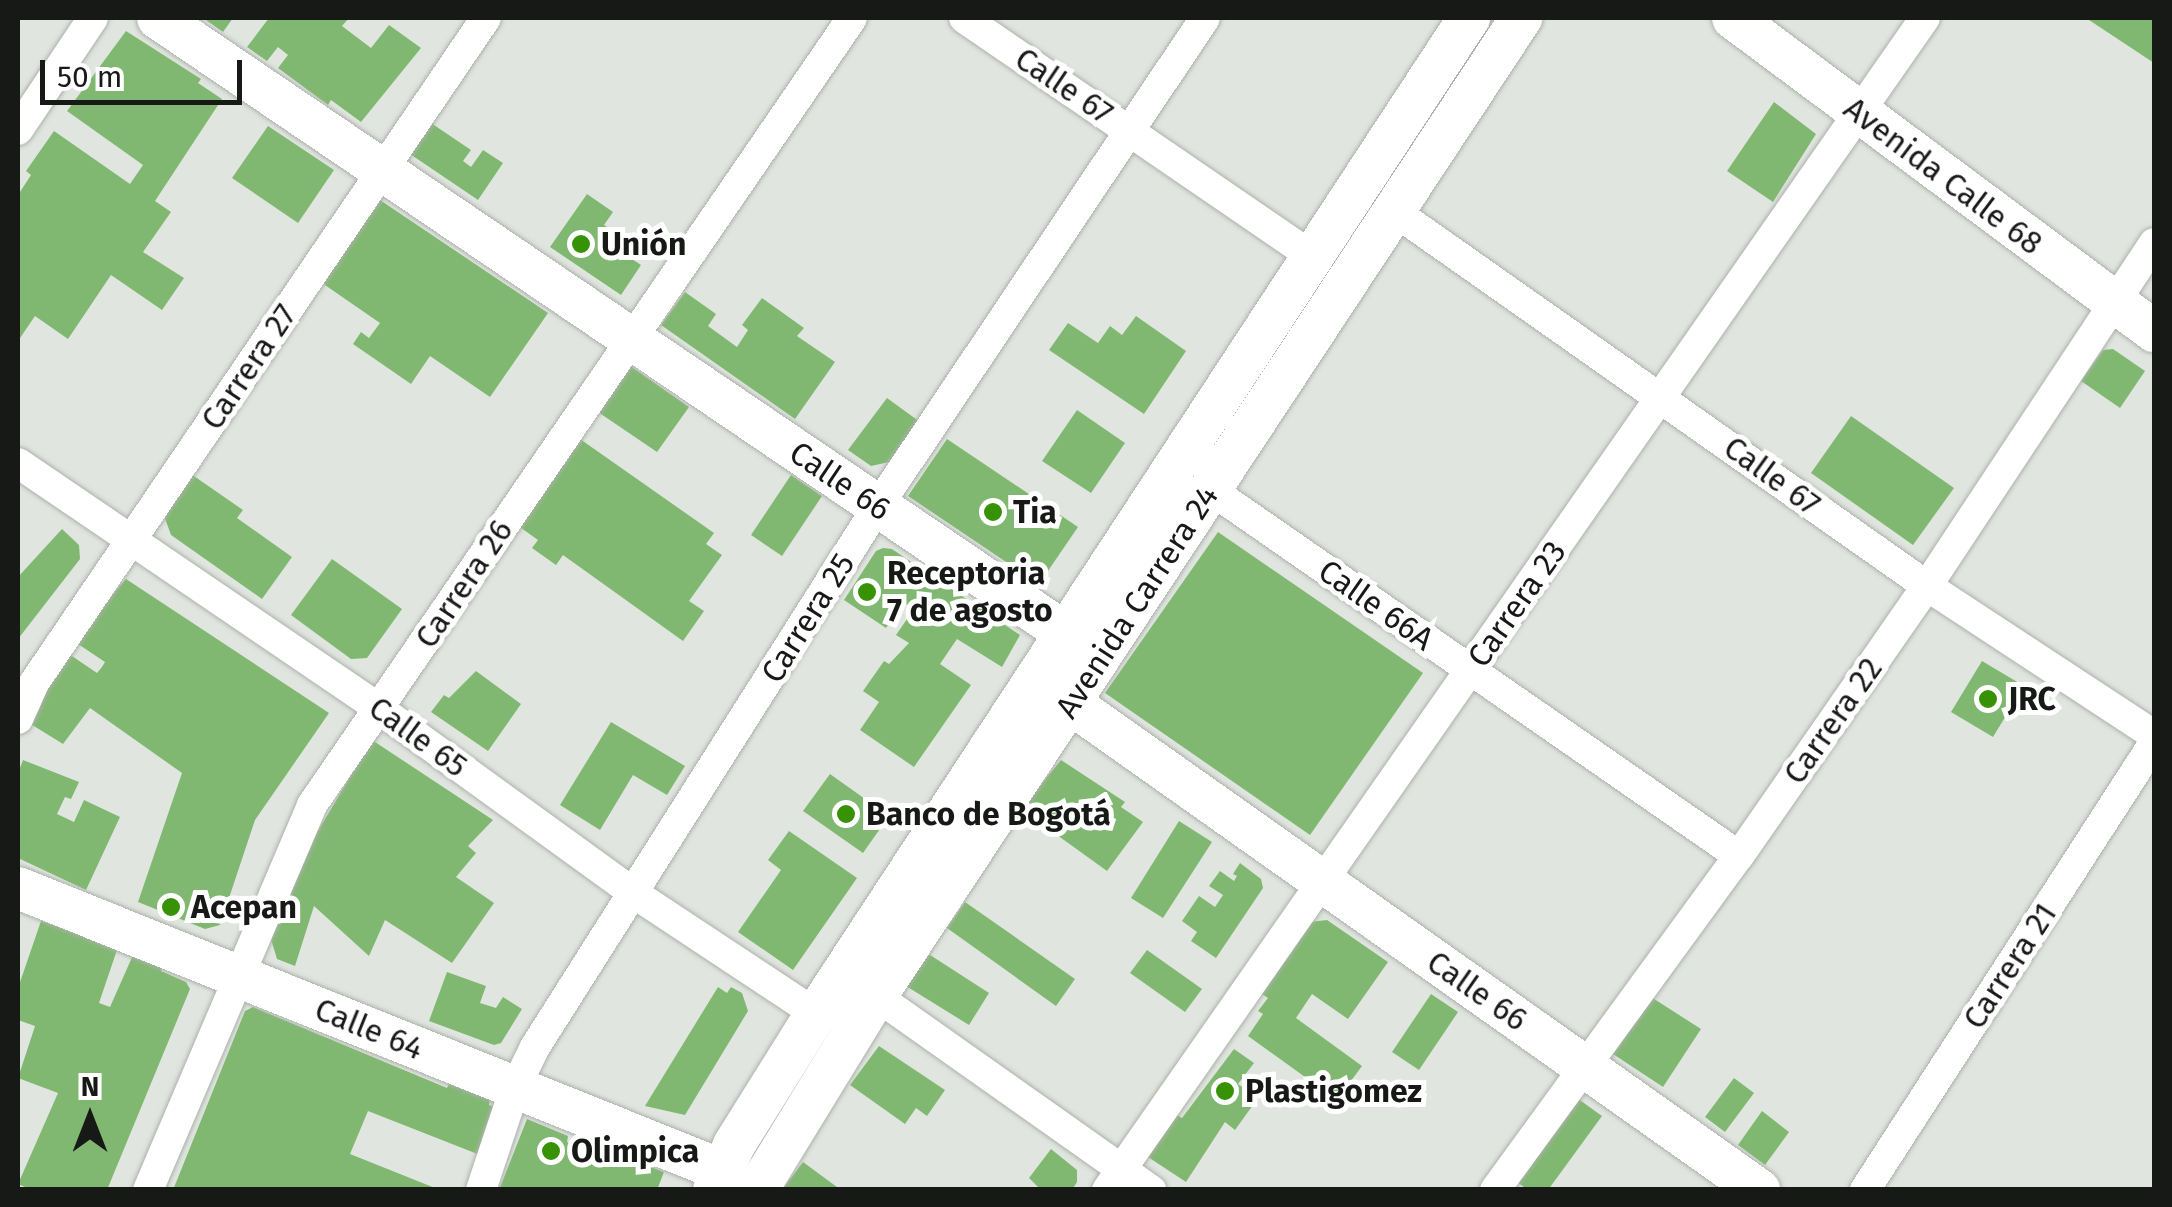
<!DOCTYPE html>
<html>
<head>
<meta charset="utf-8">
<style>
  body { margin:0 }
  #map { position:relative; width:2172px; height:1207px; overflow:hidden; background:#e0e6df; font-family:"Fira Sans",sans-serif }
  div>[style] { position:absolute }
  .building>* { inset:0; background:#81b871 }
  .roads { filter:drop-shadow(0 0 2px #acb1ab) drop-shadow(0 0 2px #acb1ab) }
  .street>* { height:30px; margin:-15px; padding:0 15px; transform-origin:15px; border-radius:15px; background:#fff }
  .secondary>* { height:42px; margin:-21px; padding:0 21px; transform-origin:21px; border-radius:21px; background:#fff }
  .dots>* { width:28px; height:28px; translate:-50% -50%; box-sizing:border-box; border:5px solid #fff; border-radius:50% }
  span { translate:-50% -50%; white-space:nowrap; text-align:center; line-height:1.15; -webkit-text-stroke:10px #fff; paint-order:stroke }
  .street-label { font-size:32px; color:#171917 }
  .poi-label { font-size:32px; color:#171917; font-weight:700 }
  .left { translate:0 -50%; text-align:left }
  .frame { position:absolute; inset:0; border:20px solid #171917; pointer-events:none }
  .north { position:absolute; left:40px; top:1067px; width:100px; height:100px; -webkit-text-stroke:8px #fff; paint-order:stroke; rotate:0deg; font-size:28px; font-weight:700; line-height:40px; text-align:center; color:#171917 }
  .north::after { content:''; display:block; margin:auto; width:35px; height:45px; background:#171917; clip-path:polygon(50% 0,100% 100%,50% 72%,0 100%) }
  .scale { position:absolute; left:40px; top:60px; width:202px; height:45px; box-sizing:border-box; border:5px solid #171917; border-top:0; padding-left:12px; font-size:30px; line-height:35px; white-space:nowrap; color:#171917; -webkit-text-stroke:8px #fff; paint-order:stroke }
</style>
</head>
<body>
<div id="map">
  <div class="building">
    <i style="clip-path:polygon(203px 18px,233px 18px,223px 32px)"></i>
    <i style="clip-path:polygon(269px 18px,349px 18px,342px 26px,371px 48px,389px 25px,421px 48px,361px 122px,331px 100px,328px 105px,278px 68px,288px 55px,278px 47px,267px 61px,247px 47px)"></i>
    <i style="clip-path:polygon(2086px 18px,2154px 20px,2154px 63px)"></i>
    <i style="clip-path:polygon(126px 31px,201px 79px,198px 83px,222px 99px,155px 201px,171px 212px,143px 252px,184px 278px,162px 310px,111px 275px,68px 339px,35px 316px,18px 341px,18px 195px,31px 175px,26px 171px,54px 131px,130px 184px,143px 165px,67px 111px)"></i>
    <i style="clip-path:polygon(1774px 102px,1816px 134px,1773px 202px,1727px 171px)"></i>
    <i style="clip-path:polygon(431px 123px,471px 150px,463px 161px,471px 167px,483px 150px,503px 163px,478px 200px,410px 154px)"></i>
    <i style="clip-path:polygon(268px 126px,334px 170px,298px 223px,232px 178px)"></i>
    <i style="clip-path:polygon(587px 194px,613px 212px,604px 225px,612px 230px,605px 241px,641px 265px,621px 295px,550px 247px)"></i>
    <i style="clip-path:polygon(380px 200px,548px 313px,490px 397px,430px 356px,411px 384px,353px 344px,361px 332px,369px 338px,380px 323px,322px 283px)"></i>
    <i style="clip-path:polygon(685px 292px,716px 314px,708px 326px,737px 347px,748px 330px,742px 325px,762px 298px,804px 328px,797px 336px,835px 362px,795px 419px,661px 325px)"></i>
    <i style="clip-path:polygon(1136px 316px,1186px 351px,1144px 414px,1049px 350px,1068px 323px,1098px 343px,1110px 326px,1122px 335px)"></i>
    <i style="clip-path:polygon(2113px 349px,2145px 371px,2120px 408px,2081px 381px,2103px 350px)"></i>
    <i style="clip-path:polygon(629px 365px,689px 407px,657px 452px,598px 412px)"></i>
    <i style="clip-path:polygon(887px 398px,920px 422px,889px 462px,871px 466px,848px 450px)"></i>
    <i style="clip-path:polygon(1077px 410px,1125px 443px,1091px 493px,1042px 461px)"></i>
    <i style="clip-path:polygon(1851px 416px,1954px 488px,1913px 545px,1811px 473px)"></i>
    <i style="clip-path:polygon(580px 439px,714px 533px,706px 544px,722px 555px,689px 601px,704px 611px,683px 641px,563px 555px,556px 565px,532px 548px,538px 540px,517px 525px)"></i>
    <i style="clip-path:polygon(947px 439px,1078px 527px,1039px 584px,908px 496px)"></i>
    <i style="clip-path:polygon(191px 474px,243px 510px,237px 518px,292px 557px,262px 599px,171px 535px,163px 513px)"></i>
    <i style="clip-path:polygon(791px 475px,822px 496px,782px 556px,751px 535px)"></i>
    <i style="clip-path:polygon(62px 529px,79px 545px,80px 559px,18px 639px,18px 577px)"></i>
    <i style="clip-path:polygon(1218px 532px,1423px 673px,1310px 835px,1105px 693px)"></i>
    <i style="clip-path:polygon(883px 548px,892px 549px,1020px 635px,1002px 667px,957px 639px,940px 664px,971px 685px,914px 767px,860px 730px,879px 702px,863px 691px,884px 661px,889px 664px,909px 643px,896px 635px,914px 609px,903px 602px,886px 628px,844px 600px,876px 551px)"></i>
    <i style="clip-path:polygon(332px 559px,402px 609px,367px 658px,351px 659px,291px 615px)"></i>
    <i style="clip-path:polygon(126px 579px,329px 713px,255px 820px,220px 925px,205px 929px,138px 902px,182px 773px,90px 708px,63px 744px,29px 723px,66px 652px,97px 673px,102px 667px,105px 662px,72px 640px)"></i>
    <i style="clip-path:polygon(1982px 661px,2024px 686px,1993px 737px,1951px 712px)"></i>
    <i style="clip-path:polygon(476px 671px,521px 704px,488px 751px,431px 712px,444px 695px,449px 698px)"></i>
    <i style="clip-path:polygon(611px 722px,685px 766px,667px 795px,633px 775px,600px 830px,560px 805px)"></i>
    <i style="clip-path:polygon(372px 740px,493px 820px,468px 846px,476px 853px,456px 877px,494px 903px,452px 963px,385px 920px,369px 956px,314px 906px,295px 966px,277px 959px,270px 936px,303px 856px)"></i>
    <i style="clip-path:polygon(23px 760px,79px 782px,71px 799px,65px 797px,57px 814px,74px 822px,84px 800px,120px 817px,86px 890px,18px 858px,18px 773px)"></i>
    <i style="clip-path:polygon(1061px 760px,1125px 802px,1121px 807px,1143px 822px,1107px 871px,1021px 809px)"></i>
    <i style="clip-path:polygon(830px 774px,889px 816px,863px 853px,803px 811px)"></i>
    <i style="clip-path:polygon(1179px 821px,1212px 842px,1163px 918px,1131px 898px)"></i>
    <i style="clip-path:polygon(789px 831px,857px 878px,793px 970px,738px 932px,781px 870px,768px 860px)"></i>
    <i style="clip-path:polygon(1240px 863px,1261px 879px,1263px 888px,1216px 958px,1191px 941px,1197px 932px,1182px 921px,1199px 896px,1215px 907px,1223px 895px,1209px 886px,1220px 871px,1234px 881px,1237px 876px,1233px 874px)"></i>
    <i style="clip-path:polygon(965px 902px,1075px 979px,1056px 1006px,947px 928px)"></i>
    <i style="clip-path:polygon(1327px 920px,1388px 962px,1348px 1019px,1312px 994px,1296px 1018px,1362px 1066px,1337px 1100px,1248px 1036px,1263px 1014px,1258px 1011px,1268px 998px,1262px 994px,1310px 922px)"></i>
    <i style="clip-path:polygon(41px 921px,118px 947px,99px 1003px,110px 1007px,133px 955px,162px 968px,161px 971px,186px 982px,190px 989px,107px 1190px,32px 1190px,18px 1184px,58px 1093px,18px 1078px,35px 1026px,18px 1020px,18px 988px)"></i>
    <i style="clip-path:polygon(1147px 950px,1202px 989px,1185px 1012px,1130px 973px)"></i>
    <i style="clip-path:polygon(927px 953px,989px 993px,969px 1025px,906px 986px)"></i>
    <i style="clip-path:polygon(447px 972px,486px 986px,480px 1003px,496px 1008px,503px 997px,522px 1009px,501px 1043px,494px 1045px,429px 1021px)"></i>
    <i style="clip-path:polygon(718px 987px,727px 993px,731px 987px,742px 993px,748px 1011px,685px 1115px,645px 1106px)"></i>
    <i style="clip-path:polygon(1431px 994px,1458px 1012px,1419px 1070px,1392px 1052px)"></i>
    <i style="clip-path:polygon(1651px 997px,1701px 1029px,1663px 1087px,1613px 1054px)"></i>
    <i style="clip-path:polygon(253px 1007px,447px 1088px,449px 1084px,490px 1100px,489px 1105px,495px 1107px,480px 1155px,368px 1111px,350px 1154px,440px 1190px,173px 1190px,245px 1011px)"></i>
    <i style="clip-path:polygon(879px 1046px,945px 1090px,927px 1116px,916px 1108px,905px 1124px,850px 1085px)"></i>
    <i style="clip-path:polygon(1234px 1049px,1254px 1063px,1238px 1084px,1258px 1098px,1235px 1130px,1225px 1122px,1186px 1182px,1148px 1157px,1177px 1115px,1182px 1118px)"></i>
    <i style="clip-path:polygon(1734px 1078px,1754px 1093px,1725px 1132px,1705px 1117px)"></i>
    <i style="clip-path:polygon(1570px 1093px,1602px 1116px,1548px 1190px,1528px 1190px,1509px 1176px)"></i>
    <i style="clip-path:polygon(1762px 1111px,1789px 1132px,1765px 1165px,1738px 1145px)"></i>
    <i style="clip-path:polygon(527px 1119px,568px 1136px,567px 1142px,627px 1165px,630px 1159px,664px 1172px,657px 1190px,499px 1190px)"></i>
    <i style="clip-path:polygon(1051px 1149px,1077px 1170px,1077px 1182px,1072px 1190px,1041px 1190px,1029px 1178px)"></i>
    <i style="clip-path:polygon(803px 1162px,841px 1190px,782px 1190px)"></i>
  </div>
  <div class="roads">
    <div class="street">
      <i style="left:964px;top:18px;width:422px;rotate:34.4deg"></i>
      <i style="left:18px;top:130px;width:135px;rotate:-56.2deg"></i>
      <i style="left:1394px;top:211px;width:652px;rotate:35.13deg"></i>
      <i style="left:1927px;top:586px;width:272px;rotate:33.3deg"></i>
      <i style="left:18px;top:463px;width:435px;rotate:34.2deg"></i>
      <i style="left:378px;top:708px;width:317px;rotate:35.9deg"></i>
      <i style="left:635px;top:894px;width:217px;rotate:33.5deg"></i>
      <i style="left:1211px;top:490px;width:642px;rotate:34.73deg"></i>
      <i style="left:18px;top:719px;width:39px;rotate:-66deg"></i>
      <i style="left:34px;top:683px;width:804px;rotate:-55.8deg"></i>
      <i style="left:876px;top:996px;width:337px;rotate:35.2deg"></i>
      <i style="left:148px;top:1190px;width:418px;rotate:-66.9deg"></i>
      <i style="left:312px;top:805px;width:954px;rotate:-55.54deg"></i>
      <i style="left:481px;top:1190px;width:108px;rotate:-71.6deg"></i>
      <i style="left:515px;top:1088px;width:46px;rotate:-64deg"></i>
      <i style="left:535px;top:1047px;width:641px;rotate:-57.62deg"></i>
      <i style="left:878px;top:506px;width:587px;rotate:-56.17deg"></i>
      <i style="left:1107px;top:1190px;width:1429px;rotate:-55.09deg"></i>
      <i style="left:1495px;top:1190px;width:414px;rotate:-53.9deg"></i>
      <i style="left:1739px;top:856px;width:329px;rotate:-55.2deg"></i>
      <i style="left:1927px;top:586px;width:411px;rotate:-56.5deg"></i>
      <i style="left:1865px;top:1190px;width:532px;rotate:-57.12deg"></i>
    </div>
    <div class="secondary">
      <i style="left:158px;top:18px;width:1125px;rotate:34.13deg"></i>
      <i style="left:1733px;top:18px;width:525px;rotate:36.63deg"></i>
      <i style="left:1070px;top:703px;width:844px;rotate:35.25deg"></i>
      <i style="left:18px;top:888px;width:757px;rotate:21.86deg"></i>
      <i style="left:714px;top:1190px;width:49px;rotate:-66deg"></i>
      <i style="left:734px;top:1145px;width:155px;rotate:-58deg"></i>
      <i style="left:816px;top:1014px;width:1191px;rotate:-56.75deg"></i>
      <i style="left:757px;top:1190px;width:228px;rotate:-58.5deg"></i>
      <i style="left:876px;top:996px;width:1172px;rotate:-56.59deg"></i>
    </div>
  </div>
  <div class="dots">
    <i style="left:581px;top:244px;background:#379206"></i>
    <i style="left:993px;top:512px;background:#379206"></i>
    <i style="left:867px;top:592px;background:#379206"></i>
    <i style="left:1988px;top:699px;background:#379206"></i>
    <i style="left:846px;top:814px;background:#379206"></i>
    <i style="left:171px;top:907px;background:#379206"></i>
    <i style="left:1225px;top:1091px;background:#379206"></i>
    <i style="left:551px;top:1151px;background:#379206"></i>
  </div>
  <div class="street-label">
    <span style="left:1064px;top:86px;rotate:34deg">Calle 67</span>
    <span style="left:1943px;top:176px;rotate:37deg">Avenida Calle 68</span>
    <span style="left:249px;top:367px;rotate:-56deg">Carrera 27</span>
    <span style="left:1772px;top:476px;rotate:36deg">Calle 67</span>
    <span style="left:840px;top:481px;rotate:34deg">Calle 66</span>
    <span style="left:464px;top:584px;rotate:-56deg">Carrera 26</span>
    <span style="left:1137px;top:602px;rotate:-57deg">Avenida Carrera 24</span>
    <span style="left:1517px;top:604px;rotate:-55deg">Carrera 23</span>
    <span style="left:1376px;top:605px;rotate:35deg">Calle 66A</span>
    <span style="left:808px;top:618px;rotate:-58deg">Carrera 25</span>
    <span style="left:1833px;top:721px;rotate:-55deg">Carrera 22</span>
    <span style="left:418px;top:737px;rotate:36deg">Calle 65</span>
    <span style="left:2010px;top:966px;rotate:-57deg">Carrera 21</span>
    <span style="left:1477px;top:991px;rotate:35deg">Calle 66</span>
    <span style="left:369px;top:1029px;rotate:22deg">Calle 64</span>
  </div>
  <div class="poi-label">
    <span class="left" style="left:601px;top:244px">Unión</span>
    <span class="left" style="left:1013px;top:512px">Tia</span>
    <span class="left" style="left:887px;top:592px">Receptoria<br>7 de agosto</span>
    <span class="left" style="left:2008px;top:699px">JRC</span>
    <span class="left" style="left:866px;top:814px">Banco de Bogotá</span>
    <span class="left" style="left:191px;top:907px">Acepan</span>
    <span class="left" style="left:1245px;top:1091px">Plastigomez</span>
    <span class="left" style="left:571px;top:1151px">Olimpica</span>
  </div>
  <div class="frame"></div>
  <div class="north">N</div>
  <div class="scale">50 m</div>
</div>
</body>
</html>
